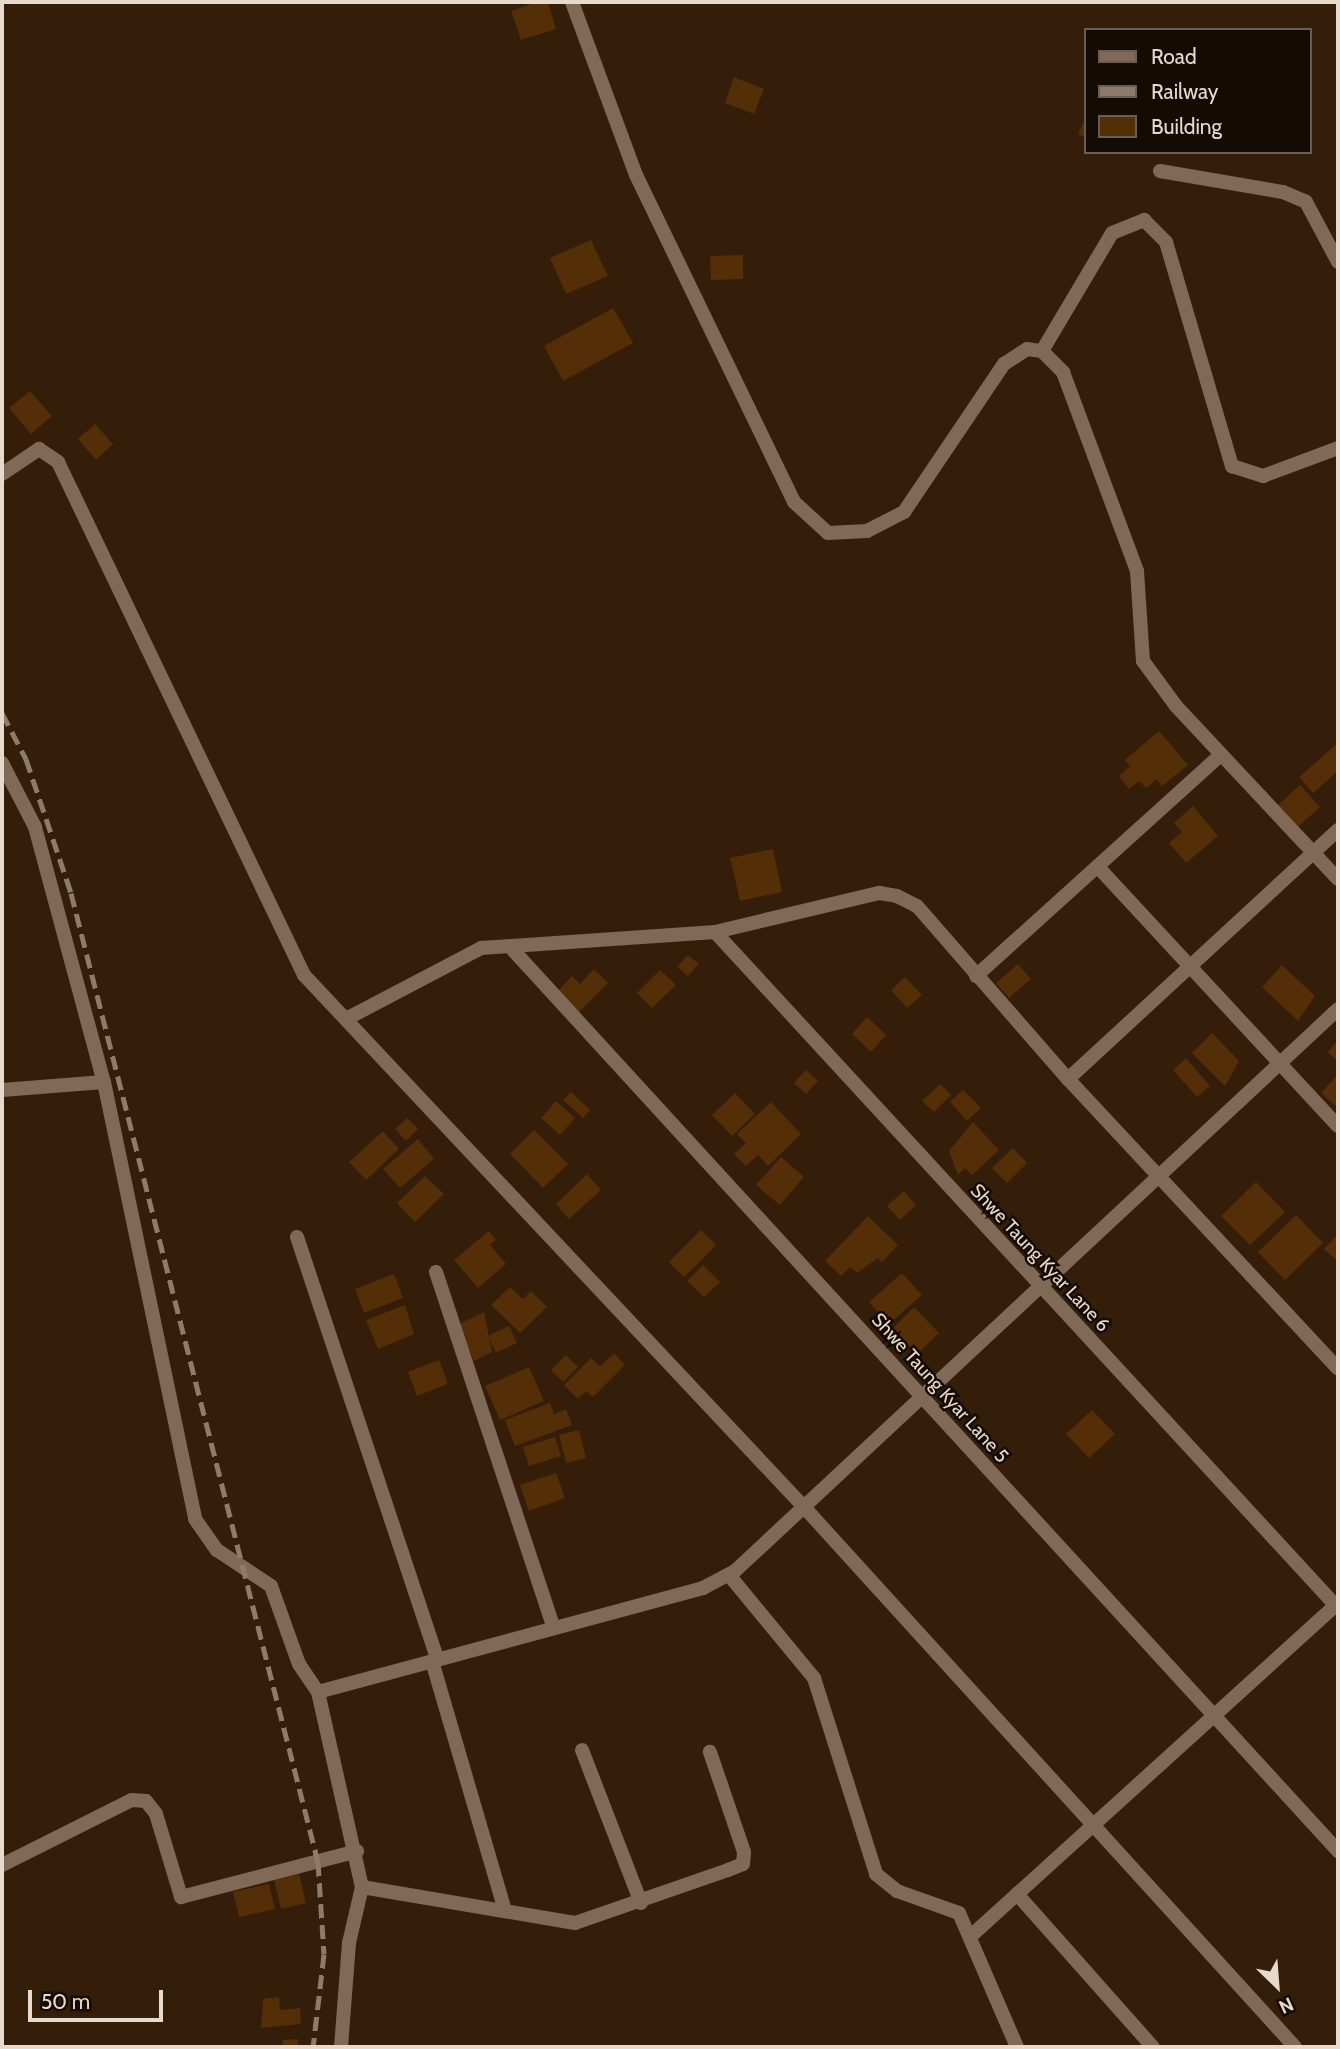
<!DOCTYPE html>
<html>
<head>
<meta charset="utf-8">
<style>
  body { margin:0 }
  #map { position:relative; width:1340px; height:2049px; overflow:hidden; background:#341e0a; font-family:Cabin,sans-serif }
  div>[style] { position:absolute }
  .building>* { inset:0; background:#532e07 }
  .street>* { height:14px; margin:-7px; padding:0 7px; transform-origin:7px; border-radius:7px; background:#806956 }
  .rail>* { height:5px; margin-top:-2.5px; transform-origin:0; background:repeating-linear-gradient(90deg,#8e7b6b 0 14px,transparent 0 21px) }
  span { translate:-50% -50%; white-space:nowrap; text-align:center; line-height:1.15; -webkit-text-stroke:5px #140b04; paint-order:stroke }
  .street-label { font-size:19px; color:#e8d9cd }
  .frame { position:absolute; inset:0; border:4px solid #e8d9cd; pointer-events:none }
  .legend { position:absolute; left:1084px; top:28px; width:228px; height:126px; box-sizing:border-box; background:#140b04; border:2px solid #695d54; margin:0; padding:9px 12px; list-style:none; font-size:21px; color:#e8d9cd }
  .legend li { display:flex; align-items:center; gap:14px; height:35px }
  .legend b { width:35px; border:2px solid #695d54 }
  .north { position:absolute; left:1242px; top:1951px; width:70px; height:70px; -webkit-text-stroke:5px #140b04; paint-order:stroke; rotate:155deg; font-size:19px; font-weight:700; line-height:28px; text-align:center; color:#e8d9cd }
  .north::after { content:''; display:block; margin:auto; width:24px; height:32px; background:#e8d9cd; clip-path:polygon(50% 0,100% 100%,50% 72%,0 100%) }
  .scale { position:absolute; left:28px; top:1990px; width:135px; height:32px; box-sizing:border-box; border:4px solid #e8d9cd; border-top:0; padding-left:9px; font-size:21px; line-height:24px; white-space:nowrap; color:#e8d9cd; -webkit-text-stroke:5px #140b04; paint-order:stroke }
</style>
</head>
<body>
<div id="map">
  <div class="building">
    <i style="clip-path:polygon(537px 2px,548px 2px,556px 29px,521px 40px,511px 11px)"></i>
    <i style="clip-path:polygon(734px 77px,764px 89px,754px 114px,725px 103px)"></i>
    <i style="clip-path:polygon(1086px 118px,1086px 138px,1078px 134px)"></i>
    <i style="clip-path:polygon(591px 240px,608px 276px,566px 294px,550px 258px)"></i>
    <i style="clip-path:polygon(743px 255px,743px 279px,711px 280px,710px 256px)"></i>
    <i style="clip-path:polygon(613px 308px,633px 343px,563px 381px,544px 346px)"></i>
    <i style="clip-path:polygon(30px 391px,52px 416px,31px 434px,9px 408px)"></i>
    <i style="clip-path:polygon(95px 424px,113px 444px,96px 460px,78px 439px)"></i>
    <i style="clip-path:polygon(1159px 731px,1188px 765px,1162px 786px,1157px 779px,1146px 788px,1139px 781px,1129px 789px,1119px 776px,1130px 766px,1125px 760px)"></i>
    <i style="clip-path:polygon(1338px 743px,1338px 771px,1313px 793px,1299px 777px)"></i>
    <i style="clip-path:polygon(1300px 785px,1320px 807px,1298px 827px,1278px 805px)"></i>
    <i style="clip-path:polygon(1193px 806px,1218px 836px,1186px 863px,1169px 843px,1182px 832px,1174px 823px)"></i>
    <i style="clip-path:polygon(773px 849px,782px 892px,740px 901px,730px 858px)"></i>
    <i style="clip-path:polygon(688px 955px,699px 964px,688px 976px,677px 967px)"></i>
    <i style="clip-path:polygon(1018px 964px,1031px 979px,1009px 998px,996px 983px)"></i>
    <i style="clip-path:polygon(1282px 965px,1315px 996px,1298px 1021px,1262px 987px)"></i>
    <i style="clip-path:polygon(594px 969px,608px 983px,579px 1012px,558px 991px,572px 976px,580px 984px)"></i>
    <i style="clip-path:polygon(660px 970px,676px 985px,652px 1008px,637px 993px)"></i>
    <i style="clip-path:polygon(905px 977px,922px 995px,907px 1008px,891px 990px)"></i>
    <i style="clip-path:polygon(867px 1017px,886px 1035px,871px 1052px,852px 1034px)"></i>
    <i style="clip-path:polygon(1212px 1033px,1239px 1061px,1225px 1086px,1192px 1053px)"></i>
    <i style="clip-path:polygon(1338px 1040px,1338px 1062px,1328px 1052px)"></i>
    <i style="clip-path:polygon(1186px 1058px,1210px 1086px,1197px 1097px,1173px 1070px)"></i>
    <i style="clip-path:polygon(806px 1070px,818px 1081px,806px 1094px,794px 1083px)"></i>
    <i style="clip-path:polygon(1338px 1074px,1338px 1102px,1335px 1106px,1321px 1093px)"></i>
    <i style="clip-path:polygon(940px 1084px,951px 1095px,934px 1112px,922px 1101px)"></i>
    <i style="clip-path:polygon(963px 1090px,981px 1108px,967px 1121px,950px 1102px)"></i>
    <i style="clip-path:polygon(571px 1092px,590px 1110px,583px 1118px,563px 1100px)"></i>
    <i style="clip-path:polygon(735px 1093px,755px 1114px,732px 1136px,712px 1115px)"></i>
    <i style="clip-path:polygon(556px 1101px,575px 1118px,560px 1135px,541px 1118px)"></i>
    <i style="clip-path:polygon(771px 1102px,801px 1134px,768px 1166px,758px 1155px,746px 1166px,734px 1154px,746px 1143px,737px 1134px)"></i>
    <i style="clip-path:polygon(407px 1118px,418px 1129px,406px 1141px,395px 1129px)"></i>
    <i style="clip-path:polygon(973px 1122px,999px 1150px,972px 1175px,965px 1168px,958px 1175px,949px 1151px)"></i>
    <i style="clip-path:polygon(534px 1130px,568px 1164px,543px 1188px,510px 1154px)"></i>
    <i style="clip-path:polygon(383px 1131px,399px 1149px,366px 1180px,349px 1162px)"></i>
    <i style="clip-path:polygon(418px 1139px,434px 1159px,400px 1188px,383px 1169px)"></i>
    <i style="clip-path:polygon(1013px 1148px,1027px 1163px,1007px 1183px,992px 1168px)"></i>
    <i style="clip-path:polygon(781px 1157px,804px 1177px,780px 1205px,756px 1185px)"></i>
    <i style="clip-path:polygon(587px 1174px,601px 1190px,569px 1219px,556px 1204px)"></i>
    <i style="clip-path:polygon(425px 1176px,444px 1194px,415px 1222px,397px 1203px)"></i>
    <i style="clip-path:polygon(1256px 1182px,1285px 1212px,1250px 1245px,1221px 1216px)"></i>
    <i style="clip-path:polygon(904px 1191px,916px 1205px,900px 1220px,887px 1206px)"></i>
    <i style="clip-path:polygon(1296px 1215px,1323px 1243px,1285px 1280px,1258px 1252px)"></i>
    <i style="clip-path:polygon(868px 1216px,898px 1245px,882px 1262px,878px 1258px,857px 1273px,850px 1267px,841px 1276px,825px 1261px)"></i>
    <i style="clip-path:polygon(701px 1230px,716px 1245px,684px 1277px,669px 1262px)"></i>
    <i style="clip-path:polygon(489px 1231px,496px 1240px,490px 1245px,506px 1264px,478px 1288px,454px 1260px)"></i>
    <i style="clip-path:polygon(1338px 1234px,1338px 1262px,1324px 1249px)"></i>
    <i style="clip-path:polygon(703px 1265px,720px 1282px,704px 1297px,687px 1281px)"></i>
    <i style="clip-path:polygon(902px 1273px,922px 1295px,889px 1324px,869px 1302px)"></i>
    <i style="clip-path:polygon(394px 1274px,403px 1298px,364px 1313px,355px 1289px)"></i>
    <i style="clip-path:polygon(510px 1287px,523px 1299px,531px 1291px,547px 1307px,520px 1333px,491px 1305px)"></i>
    <i style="clip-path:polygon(405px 1305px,414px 1334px,378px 1349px,366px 1320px)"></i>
    <i style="clip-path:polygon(914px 1307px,939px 1333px,917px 1354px,892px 1329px)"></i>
    <i style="clip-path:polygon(484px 1312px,492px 1352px,474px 1361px,457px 1325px)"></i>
    <i style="clip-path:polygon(509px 1326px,517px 1343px,496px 1353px,488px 1336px)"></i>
    <i style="clip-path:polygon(614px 1353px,625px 1365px,593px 1397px,586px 1391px,578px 1399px,564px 1385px,591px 1358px,600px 1367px)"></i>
    <i style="clip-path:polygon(566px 1355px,578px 1367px,563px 1382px,551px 1370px)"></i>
    <i style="clip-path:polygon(439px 1360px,448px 1384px,417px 1396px,408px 1372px)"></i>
    <i style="clip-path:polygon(529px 1367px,544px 1401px,500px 1420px,485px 1386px)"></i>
    <i style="clip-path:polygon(550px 1403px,554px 1414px,566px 1409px,572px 1425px,515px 1446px,505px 1420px)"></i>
    <i style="clip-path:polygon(1092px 1410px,1115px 1434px,1089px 1458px,1066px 1434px)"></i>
    <i style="clip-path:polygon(579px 1430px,586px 1458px,566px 1463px,559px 1435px)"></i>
    <i style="clip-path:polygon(555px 1437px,561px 1456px,529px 1466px,523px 1447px)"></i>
    <i style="clip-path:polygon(556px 1473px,565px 1498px,529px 1511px,520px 1485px)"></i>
    <i style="clip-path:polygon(299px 1874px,306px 1903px,281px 1909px,274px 1880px)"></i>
    <i style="clip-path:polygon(269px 1884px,275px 1909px,239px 1917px,233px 1892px)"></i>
    <i style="clip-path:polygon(279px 1997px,280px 2010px,300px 2008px,301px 2024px,261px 2028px,263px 1999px)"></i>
    <i style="clip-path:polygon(298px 2039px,298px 2047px,283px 2047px,283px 2040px)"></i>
  </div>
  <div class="street">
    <i style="left:572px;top:2px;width:184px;rotate:69.7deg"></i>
    <i style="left:636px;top:175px;width:363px;rotate:64.2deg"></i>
    <i style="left:794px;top:502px;width:46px;rotate:42.4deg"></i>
    <i style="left:828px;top:533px;width:39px;rotate:-3deg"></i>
    <i style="left:867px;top:531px;width:42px;rotate:-27.2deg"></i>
    <i style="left:904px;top:512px;width:179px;rotate:-56deg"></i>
    <i style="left:1004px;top:364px;width:27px;rotate:-33deg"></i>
    <i style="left:1027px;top:349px;width:15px;rotate:8deg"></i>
    <i style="left:1042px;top:351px;width:30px;rotate:45deg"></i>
    <i style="left:1063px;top:372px;width:212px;rotate:69.6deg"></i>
    <i style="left:1137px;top:571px;width:90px;rotate:86.2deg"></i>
    <i style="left:1143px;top:661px;width:56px;rotate:53.7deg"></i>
    <i style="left:1176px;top:706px;width:237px;rotate:46.9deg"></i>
    <i style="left:1160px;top:171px;width:125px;rotate:9.7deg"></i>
    <i style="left:1283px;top:192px;width:25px;rotate:23deg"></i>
    <i style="left:1306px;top:202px;width:68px;rotate:61.9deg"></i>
    <i style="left:1042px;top:351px;width:137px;rotate:-59.3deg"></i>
    <i style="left:1112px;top:233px;width:35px;rotate:-22deg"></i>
    <i style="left:1144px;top:220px;width:31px;rotate:45deg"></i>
    <i style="left:1166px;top:242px;width:234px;rotate:73.6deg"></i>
    <i style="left:1232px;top:466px;width:33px;rotate:18deg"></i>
    <i style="left:1263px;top:476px;width:80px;rotate:-20.5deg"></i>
    <i style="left:2px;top:474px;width:45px;rotate:-34deg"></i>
    <i style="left:39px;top:449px;width:23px;rotate:34deg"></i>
    <i style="left:58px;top:462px;width:569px;rotate:64.38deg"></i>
    <i style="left:304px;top:975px;width:730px;rotate:46.78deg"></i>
    <i style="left:804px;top:1507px;width:730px;rotate:47.72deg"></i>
    <i style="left:2px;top:763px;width:72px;rotate:62.7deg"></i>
    <i style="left:35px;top:827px;width:264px;rotate:74.9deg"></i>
    <i style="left:104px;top:1082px;width:446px;rotate:78.2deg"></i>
    <i style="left:195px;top:1519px;width:38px;rotate:55deg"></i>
    <i style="left:217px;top:1550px;width:65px;rotate:33.7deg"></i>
    <i style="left:271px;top:1586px;width:83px;rotate:70.3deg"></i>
    <i style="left:299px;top:1664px;width:34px;rotate:56deg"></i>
    <i style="left:318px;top:1692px;width:200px;rotate:77.3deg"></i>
    <i style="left:362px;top:1887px;width:57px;rotate:103.1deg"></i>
    <i style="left:349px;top:1943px;width:104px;rotate:94.4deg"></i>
    <i style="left:1098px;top:867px;width:353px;rotate:47.2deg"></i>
    <i style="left:715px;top:932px;width:919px;rotate:47.34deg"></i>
    <i style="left:513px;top:950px;width:1222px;rotate:47.52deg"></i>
    <i style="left:976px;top:976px;width:330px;rotate:-42.1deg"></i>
    <i style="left:346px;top:1019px;width:153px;rotate:-27.7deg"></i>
    <i style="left:481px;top:948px;width:235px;rotate:-3.9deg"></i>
    <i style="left:715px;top:932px;width:169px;rotate:-13.4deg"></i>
    <i style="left:879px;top:893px;width:18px;rotate:9deg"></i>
    <i style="left:897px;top:896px;width:22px;rotate:27deg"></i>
    <i style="left:917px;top:906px;width:230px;rotate:48.9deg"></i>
    <i style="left:1068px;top:1079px;width:396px;rotate:47deg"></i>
    <i style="left:1068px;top:1079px;width:367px;rotate:-42.7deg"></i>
    <i style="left:2px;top:1090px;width:102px;rotate:-4.5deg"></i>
    <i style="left:297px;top:1237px;width:446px;rotate:71.6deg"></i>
    <i style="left:436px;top:1272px;width:375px;rotate:71.7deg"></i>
    <i style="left:729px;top:1575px;width:134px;rotate:50.5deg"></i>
    <i style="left:814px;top:1678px;width:206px;rotate:72.4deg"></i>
    <i style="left:876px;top:1874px;width:27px;rotate:39deg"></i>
    <i style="left:897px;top:1891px;width:66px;rotate:19.5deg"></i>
    <i style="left:959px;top:1913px;width:146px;rotate:66.6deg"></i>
    <i style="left:432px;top:1661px;width:260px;rotate:73.7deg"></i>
    <i style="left:318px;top:1692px;width:399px;rotate:-15.1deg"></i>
    <i style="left:703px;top:1588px;width:36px;rotate:-28deg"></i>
    <i style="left:735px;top:1571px;width:824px;rotate:-42.98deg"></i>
    <i style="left:582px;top:1750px;width:164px;rotate:68.9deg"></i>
    <i style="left:2px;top:1865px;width:145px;rotate:-26.6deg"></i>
    <i style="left:132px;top:1800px;width:14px;rotate:4deg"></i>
    <i style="left:146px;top:1801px;width:16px;rotate:52deg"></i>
    <i style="left:156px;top:1814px;width:87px;rotate:73.2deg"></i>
    <i style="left:181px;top:1897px;width:182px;rotate:-14.6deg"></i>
    <i style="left:362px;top:1887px;width:216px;rotate:9.6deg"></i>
    <i style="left:575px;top:1923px;width:162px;rotate:-19.1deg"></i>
    <i style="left:728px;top:1870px;width:16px;rotate:-22deg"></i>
    <i style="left:743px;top:1864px;width:12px;rotate:-85deg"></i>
    <i style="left:744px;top:1852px;width:106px;rotate:-108.8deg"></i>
    <i style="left:1017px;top:1894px;width:205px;rotate:48.4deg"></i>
    <i style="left:972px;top:1935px;width:494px;rotate:-42.2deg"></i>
  </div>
  <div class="rail">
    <i style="left:2px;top:713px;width:52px;rotate:62.4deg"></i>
    <i style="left:26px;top:759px;width:141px;rotate:71.4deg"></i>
    <i style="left:71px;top:893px;width:1000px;rotate:75.7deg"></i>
    <i style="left:318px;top:1862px;width:92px;rotate:86.3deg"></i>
    <i style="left:324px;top:1954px;width:94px;rotate:96.7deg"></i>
  </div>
  <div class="street-label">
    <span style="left:1040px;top:1258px;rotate:47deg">Shwe Taung Kyar Lane 6</span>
    <span style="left:940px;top:1388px;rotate:48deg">Shwe Taung Kyar Lane 5</span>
  </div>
  <div class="frame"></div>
  <ul class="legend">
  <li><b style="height:9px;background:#806956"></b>Road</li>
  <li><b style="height:9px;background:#8e7b6b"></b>Railway</li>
  <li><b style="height:19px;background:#532e07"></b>Building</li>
  </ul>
  <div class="north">N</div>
  <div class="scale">50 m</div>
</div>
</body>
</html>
